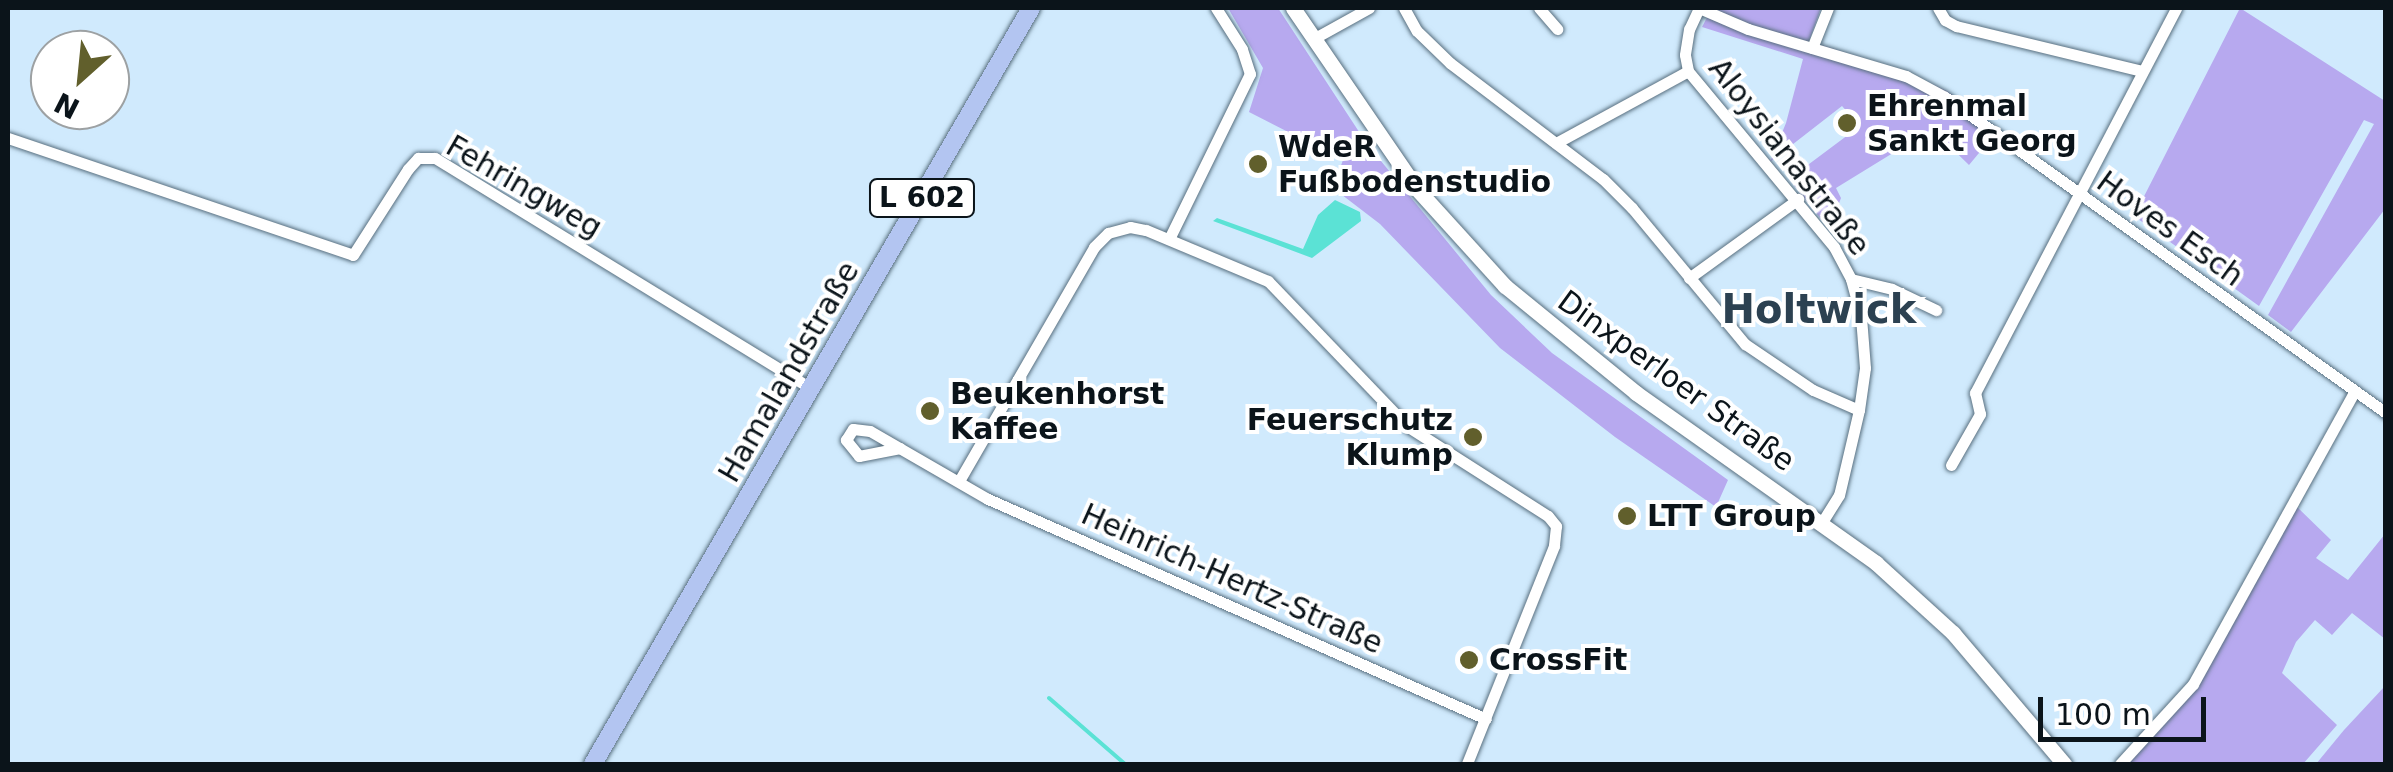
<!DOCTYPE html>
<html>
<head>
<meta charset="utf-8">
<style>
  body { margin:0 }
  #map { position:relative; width:2393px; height:772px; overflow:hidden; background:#d0eafd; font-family:"DejaVu Sans",sans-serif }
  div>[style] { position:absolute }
  .green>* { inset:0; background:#b7a9ef }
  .water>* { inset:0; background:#5be2d5 }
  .stream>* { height:4px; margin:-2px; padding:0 2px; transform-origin:2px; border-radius:2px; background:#5be2d5 }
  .roads { filter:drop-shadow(0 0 2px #586f7f) drop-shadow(0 0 2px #586f7f) }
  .minor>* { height:11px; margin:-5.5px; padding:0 5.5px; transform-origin:5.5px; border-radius:5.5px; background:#fff }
  .secondary>* { height:15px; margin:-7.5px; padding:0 7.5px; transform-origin:7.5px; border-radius:7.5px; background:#fff }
  .primary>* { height:18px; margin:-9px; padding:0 9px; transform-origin:9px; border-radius:9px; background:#b3c5f1 }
  .dots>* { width:28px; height:28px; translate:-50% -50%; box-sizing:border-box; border:5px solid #fff; border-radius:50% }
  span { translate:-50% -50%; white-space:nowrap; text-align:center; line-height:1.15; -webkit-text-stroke:8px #fff; paint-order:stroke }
  .shield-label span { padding:2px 8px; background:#fff; border:2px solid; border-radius:8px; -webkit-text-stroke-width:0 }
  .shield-label { font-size:28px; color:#0b141a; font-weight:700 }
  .poi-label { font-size:30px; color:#0b141a; font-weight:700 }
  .left { translate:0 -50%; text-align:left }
  .right { translate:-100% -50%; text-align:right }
  .street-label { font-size:30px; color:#0b141a }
  .district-label { font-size:40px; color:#2c4151; font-weight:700 }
  .frame { position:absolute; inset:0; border:10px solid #0b141a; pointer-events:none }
  .north { position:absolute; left:30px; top:30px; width:100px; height:100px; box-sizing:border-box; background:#fff; border:2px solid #9da1a3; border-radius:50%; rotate:207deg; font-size:28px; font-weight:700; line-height:40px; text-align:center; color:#0b141a }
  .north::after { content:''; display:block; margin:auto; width:35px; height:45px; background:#615f2c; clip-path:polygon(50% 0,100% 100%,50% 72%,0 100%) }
  .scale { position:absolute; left:2038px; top:697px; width:168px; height:45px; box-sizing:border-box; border:5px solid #0b141a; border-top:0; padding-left:12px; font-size:30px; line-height:35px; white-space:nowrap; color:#0b141a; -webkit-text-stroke:8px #fff; paint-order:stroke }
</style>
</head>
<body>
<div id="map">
  <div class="green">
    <i style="clip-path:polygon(1228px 8px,1278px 8px,1367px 144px,1491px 295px,1552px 353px,1728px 480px,1716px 507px,1615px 437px,1500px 348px,1380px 224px,1333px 188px,1343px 160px,1249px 112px,1263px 68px)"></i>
    <i style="clip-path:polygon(1712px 8px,1821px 8px,1809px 41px,1904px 71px,1947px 91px,1999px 129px,1969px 165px,1932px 129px,1836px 188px,1841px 198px,1829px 229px,1789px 179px,1860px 126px,1842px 106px,1770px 162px,1786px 123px,1803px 59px,1702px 27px)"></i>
    <i style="clip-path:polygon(2240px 8px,2385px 101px,2385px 209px,2291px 332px,2268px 315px,2374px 124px,2364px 120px,2259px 306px,2134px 216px)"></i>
    <i style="clip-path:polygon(2296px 506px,2331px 540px,2316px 558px,2348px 580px,2385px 534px,2385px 639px,2352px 613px,2332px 635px,2315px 620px,2296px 642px,2282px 673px,2337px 725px,2303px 764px,2127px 764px,2207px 670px)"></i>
    <i style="clip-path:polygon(2385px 686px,2385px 764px,2316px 764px,2344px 730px)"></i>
  </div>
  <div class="water">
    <i style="clip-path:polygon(1335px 200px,1360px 212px,1361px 221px,1312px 258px,1213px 221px,1217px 218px,1303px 249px,1318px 215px)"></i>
  </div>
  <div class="stream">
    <i style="left:1049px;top:698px;width:101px;rotate:41deg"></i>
  </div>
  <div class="roads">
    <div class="minor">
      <i style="left:1404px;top:8px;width:26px;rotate:61deg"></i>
      <i style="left:1417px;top:31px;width:46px;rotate:44.1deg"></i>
      <i style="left:1450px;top:63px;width:192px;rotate:37.2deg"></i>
      <i style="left:1603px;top:179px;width:41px;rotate:45deg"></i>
      <i style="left:1632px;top:208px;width:177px;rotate:50.3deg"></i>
      <i style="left:1745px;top:344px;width:82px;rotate:34.1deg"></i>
      <i style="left:1813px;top:390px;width:50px;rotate:23.5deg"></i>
      <i style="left:1539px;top:8px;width:28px;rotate:49deg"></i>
      <i style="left:1699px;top:8px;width:53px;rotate:23.2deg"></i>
      <i style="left:1748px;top:29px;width:165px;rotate:16.6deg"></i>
      <i style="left:1906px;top:76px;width:44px;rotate:28.3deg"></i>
      <i style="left:1945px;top:97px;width:543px;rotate:35.62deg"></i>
      <i style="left:1699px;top:8px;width:23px;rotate:115deg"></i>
      <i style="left:1689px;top:29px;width:26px;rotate:99deg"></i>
      <i style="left:1685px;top:55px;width:16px;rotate:79deg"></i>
      <i style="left:1688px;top:71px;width:229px;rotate:50.3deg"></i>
      <i style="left:1834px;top:247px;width:36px;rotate:62deg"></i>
      <i style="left:1851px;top:279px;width:39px;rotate:75deg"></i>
      <i style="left:1861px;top:317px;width:51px;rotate:85.5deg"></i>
      <i style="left:1865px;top:368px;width:42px;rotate:98.1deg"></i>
      <i style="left:1859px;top:410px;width:87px;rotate:103.2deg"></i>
      <i style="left:1839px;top:495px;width:32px;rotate:122deg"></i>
      <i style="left:1938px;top:8px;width:14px;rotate:60deg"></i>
      <i style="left:1945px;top:20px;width:13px;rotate:29deg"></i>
      <i style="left:1956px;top:26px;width:191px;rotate:13.6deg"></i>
      <i style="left:1313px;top:39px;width:64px;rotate:-29deg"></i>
      <i style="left:1812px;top:48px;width:43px;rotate:-68.2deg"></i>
      <i style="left:8px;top:138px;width:364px;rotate:18.7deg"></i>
      <i style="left:353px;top:255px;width:102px;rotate:-57.4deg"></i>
      <i style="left:408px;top:169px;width:15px;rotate:-48deg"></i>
      <i style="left:418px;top:158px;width:17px"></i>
      <i style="left:435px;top:158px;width:441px;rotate:31.5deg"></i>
      <i style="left:1556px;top:143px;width:150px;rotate:-28.6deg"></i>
      <i style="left:1169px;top:239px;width:184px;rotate:-63.9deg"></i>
      <i style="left:1250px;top:74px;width:26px;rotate:-108deg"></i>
      <i style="left:1242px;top:49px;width:49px;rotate:-122.4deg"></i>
      <i style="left:1689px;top:278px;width:135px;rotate:-35.9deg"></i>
      <i style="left:1851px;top:279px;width:42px;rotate:13.7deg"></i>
      <i style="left:1892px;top:289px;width:49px;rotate:25.5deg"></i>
      <i style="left:900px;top:448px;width:42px;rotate:169deg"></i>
      <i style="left:859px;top:456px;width:21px;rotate:-129deg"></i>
      <i style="left:846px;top:440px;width:13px;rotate:-58deg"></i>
      <i style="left:853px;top:429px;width:17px;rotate:7deg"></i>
      <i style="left:870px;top:431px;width:136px;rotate:30deg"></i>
      <i style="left:988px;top:499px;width:544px;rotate:23.83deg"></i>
      <i style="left:1951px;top:465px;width:59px;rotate:-60.4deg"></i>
      <i style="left:1980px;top:414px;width:22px;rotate:-103deg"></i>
      <i style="left:1975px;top:393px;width:434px;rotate:-62.4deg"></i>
      <i style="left:959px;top:481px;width:270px;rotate:-60deg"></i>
      <i style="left:1094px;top:247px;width:20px;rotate:-45deg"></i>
      <i style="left:1108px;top:233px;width:23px;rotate:-15deg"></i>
      <i style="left:1130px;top:227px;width:16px;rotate:11deg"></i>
      <i style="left:1146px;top:230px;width:132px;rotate:22.7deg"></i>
      <i style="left:1268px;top:281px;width:201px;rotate:46.2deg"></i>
      <i style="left:1407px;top:426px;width:167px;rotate:32.6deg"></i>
      <i style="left:1548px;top:516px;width:13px;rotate:51deg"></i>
      <i style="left:1556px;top:526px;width:20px;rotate:96deg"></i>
      <i style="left:1554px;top:546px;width:235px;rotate:111.8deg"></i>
      <i style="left:2120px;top:764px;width:108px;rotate:-47.6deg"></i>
      <i style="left:2193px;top:684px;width:333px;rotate:-61.1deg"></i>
    </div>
    <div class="secondary">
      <i style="left:1293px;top:8px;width:219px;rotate:55.6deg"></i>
      <i style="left:1417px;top:189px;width:131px;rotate:47.8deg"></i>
      <i style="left:1505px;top:286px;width:169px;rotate:39.2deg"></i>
      <i style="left:1636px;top:393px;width:294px;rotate:35.3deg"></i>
      <i style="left:1876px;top:563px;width:104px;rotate:42.3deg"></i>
      <i style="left:1953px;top:633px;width:172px;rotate:49.7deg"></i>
    </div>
    <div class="primary">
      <i style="left:593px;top:764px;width:874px;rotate:-59.91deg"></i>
    </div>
  </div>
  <div class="dots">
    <i style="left:1847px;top:123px;background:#615f2c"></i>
    <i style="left:1258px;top:164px;background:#615f2c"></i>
    <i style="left:930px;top:411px;background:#615f2c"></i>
    <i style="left:1473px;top:437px;background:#615f2c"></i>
    <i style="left:1627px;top:516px;background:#615f2c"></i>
    <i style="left:1469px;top:660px;background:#615f2c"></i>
  </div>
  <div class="shield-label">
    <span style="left:922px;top:198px">L 602</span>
  </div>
  <div class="poi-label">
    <span class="left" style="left:1867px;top:123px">Ehrenmal<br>Sankt Georg</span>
    <span class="left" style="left:1278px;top:164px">WdeR<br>Fußbodenstudio</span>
    <span class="left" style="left:950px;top:411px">Beukenhorst<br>Kaffee</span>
    <span class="right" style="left:1453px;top:437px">Feuerschutz<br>Klump</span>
    <span class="left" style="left:1647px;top:516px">LTT Group</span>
    <span class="left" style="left:1489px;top:660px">CrossFit</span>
  </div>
  <div class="street-label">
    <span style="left:1789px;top:157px;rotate:52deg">Aloysianastraße</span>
    <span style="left:524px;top:187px;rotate:30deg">Fehringweg</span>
    <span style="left:2170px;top:229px;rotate:36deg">Hoves Esch</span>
    <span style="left:789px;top:372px;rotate:-60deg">Hamalandstraße</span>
    <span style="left:1676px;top:381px;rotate:36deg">Dinxperloer Straße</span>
    <span style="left:1232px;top:579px;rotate:24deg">Heinrich-Hertz-Straße</span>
  </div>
  <div class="district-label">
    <span style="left:1819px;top:309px">Holtwick</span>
  </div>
  <div class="frame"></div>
  <div class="north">N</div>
  <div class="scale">100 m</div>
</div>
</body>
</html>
